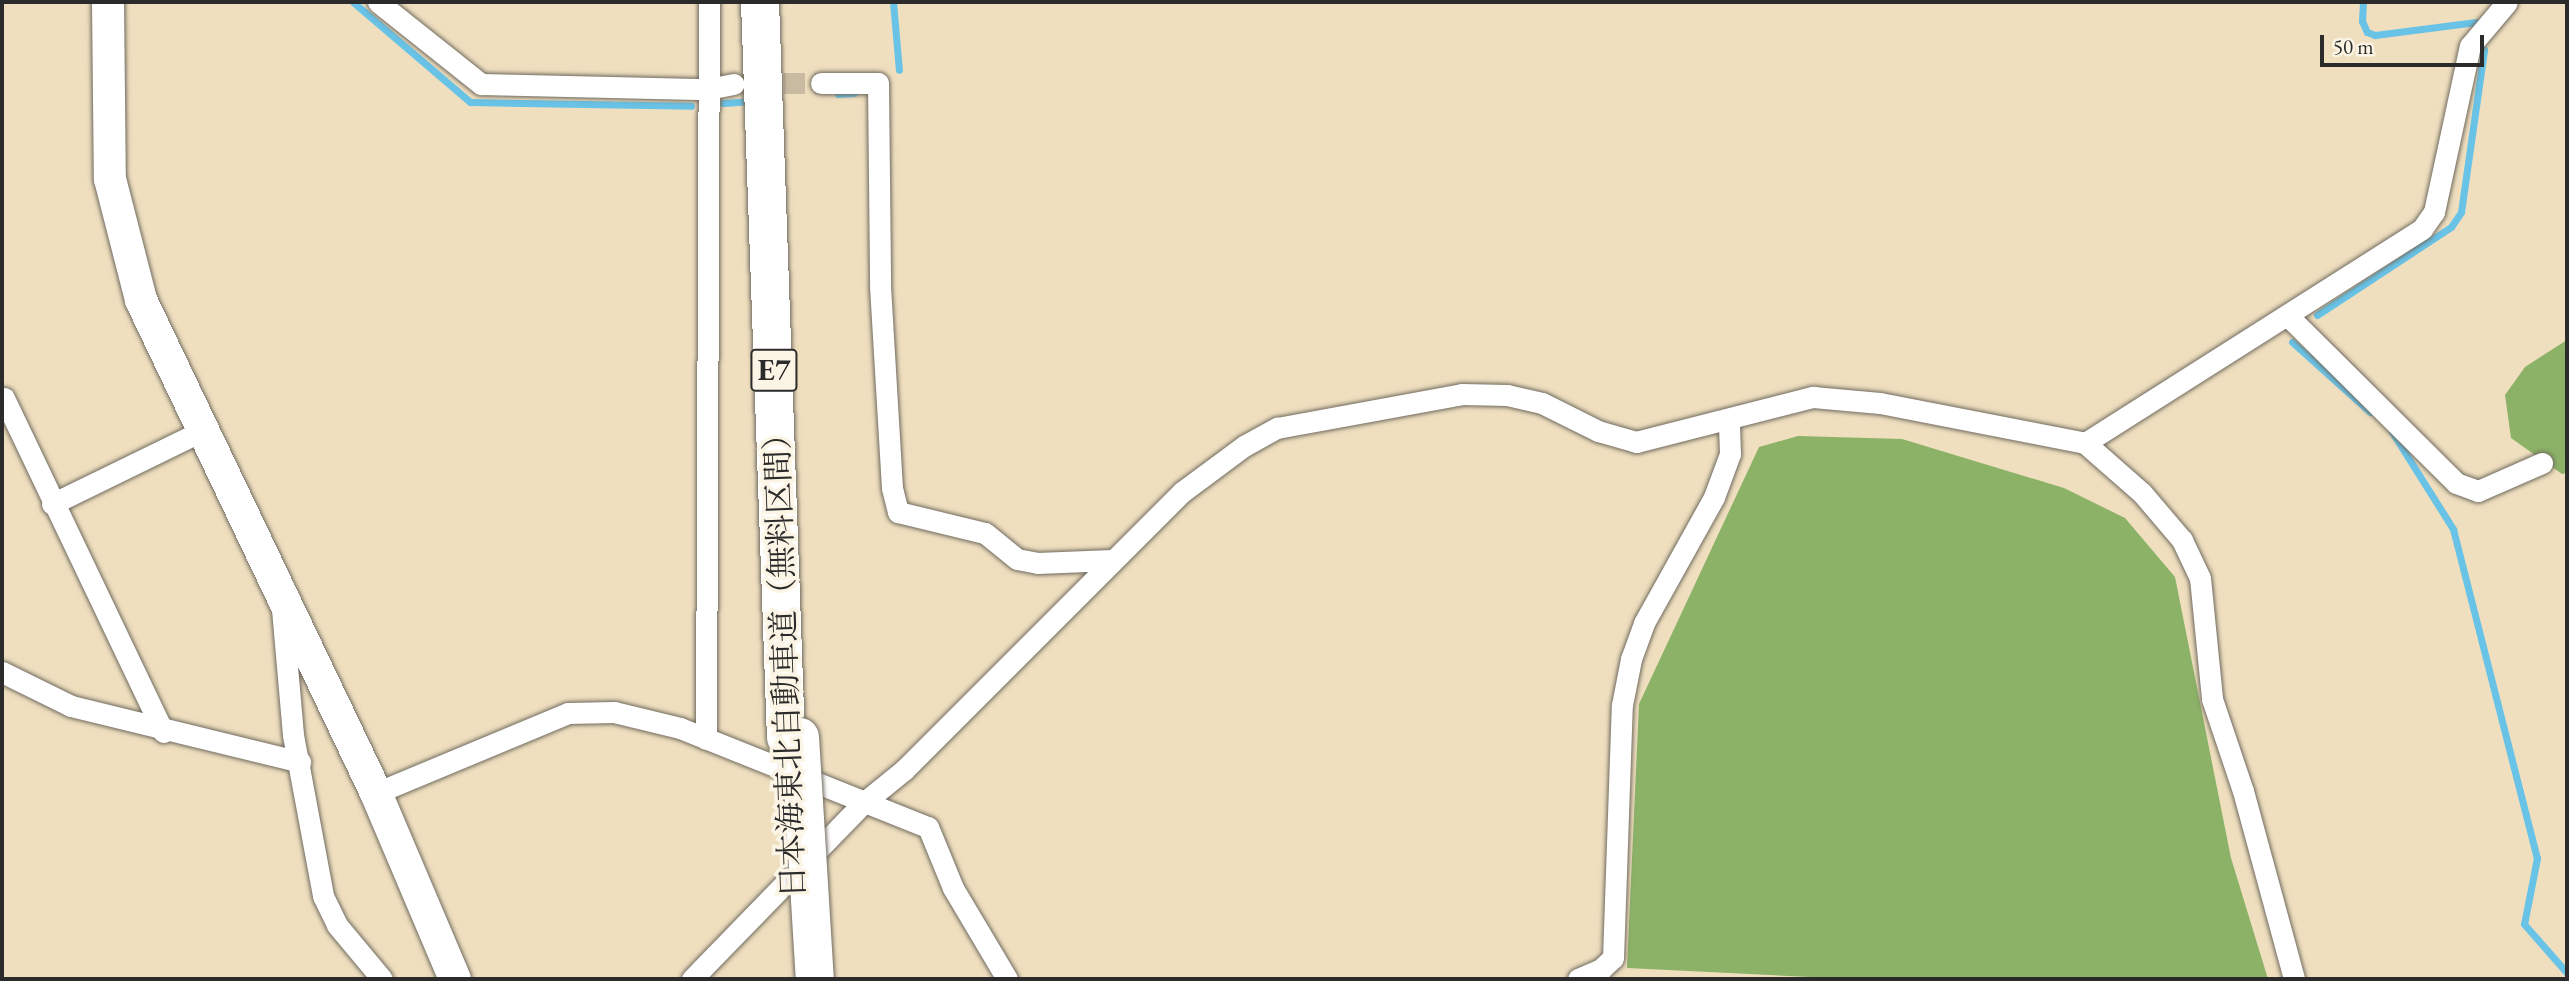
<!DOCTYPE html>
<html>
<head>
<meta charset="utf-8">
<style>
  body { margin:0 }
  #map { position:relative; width:2569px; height:981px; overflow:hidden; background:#efdfbf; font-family:"EB Garamond","Noto Serif JP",serif }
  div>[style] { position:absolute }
  .forest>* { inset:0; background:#8cb267 }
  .stream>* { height:7px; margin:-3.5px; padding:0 3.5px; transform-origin:3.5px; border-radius:3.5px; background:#69c3e7 }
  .street-tunnel>* { height:21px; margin-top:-10.5px; transform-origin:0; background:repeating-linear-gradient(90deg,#c8bba1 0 21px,transparent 0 31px) }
  .roads { filter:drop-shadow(0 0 2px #706a5f) drop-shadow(0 0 2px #706a5f) }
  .street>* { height:21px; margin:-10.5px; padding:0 10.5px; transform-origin:10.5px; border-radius:10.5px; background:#fff }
  .secondary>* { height:32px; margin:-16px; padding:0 16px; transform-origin:16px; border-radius:16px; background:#fff }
  .highway>* { height:38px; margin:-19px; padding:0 19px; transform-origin:19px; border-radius:19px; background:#fff }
  .bridges { filter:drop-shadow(0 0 2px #706a5f) drop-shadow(0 0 2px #706a5f) }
  .highway-bridge>* { height:38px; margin:-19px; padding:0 19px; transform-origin:19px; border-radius:19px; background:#fff }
  span { translate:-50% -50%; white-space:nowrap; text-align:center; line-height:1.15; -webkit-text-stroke:7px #fcf5e5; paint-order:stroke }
  .shield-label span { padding:2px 5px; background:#fcf5e5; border:2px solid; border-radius:5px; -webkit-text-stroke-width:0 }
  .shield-label { font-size:30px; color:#2b2b2b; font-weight:700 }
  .street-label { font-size:32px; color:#2b2b2b }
  .frame { position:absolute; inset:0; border:4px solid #2b2b2b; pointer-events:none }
  .scale { position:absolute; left:2320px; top:35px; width:164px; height:32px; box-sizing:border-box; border:4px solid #2b2b2b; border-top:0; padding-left:9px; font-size:21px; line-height:24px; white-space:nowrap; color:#2b2b2b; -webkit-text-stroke:5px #fcf5e5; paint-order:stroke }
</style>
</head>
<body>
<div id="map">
  <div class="forest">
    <i style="clip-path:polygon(2567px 340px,2567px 473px,2562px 474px,2511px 438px,2505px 395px,2525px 367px)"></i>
    <i style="clip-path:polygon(1798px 436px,1902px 439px,2064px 488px,2125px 518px,2175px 577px,2231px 858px,2268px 979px,1852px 979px,1627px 968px,1639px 704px,1759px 447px)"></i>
  </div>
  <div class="stream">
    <i style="left:353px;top:2px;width:154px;rotate:40.5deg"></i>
    <i style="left:470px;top:102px;width:221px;rotate:1deg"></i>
    <i style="left:893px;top:2px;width:68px;rotate:85deg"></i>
    <i style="left:2363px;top:2px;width:19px;rotate:93deg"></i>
    <i style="left:2362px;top:21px;width:12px;rotate:66deg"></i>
    <i style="left:2367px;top:32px;width:9px;rotate:21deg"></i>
    <i style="left:2375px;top:35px;width:102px;rotate:-7.3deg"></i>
    <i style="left:838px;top:94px;width:16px;rotate:-4deg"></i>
    <i style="left:723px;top:103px;width:30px;rotate:-4deg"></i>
    <i style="left:2317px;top:315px;width:160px;rotate:-33.3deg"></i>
    <i style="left:2451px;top:227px;width:18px;rotate:-56deg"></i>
    <i style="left:2461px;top:212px;width:164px;rotate:-81.9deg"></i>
    <i style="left:2292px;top:342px;width:105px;rotate:41.9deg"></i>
    <i style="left:2392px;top:432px;width:115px;rotate:57.8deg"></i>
    <i style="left:2453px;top:529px;width:340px;rotate:75.7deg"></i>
    <i style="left:2537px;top:858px;width:67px;rotate:101.1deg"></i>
    <i style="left:2524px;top:924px;width:65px;rotate:48.7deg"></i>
  </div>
  <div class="street-tunnel">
    <i style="left:753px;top:83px;width:68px"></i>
  </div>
  <div class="roads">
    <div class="street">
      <i style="left:378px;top:2px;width:132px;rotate:38.5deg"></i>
      <i style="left:481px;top:84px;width:227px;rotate:1.3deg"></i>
      <i style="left:708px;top:89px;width:26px;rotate:-11deg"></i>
      <i style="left:821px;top:83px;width:57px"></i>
      <i style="left:878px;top:83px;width:203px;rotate:89.4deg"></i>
      <i style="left:880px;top:286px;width:202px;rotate:86.6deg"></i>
      <i style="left:892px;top:488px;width:25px;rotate:76deg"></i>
      <i style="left:898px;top:512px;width:89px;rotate:13.6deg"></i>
      <i style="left:985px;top:533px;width:41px;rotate:39.1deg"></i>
      <i style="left:1017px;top:559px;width:20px;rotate:11deg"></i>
      <i style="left:1037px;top:563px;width:75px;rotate:-2.3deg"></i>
      <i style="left:2288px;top:316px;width:237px;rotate:44.8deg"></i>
      <i style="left:2456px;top:483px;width:23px;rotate:20deg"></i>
      <i style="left:2478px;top:491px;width:70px;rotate:-23.6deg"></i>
      <i style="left:4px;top:398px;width:370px;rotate:64.5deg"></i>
      <i style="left:2085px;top:443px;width:399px;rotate:-32.4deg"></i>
      <i style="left:2422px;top:229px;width:21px;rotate:-55deg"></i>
      <i style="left:2434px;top:212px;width:170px;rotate:-77.8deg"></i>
      <i style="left:2470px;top:46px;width:57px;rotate:-49.9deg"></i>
      <i style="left:52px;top:504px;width:169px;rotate:-26deg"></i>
      <i style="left:282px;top:609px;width:126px;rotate:85deg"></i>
      <i style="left:293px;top:735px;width:164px;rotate:79.4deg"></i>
      <i style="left:323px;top:896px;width:32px;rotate:64deg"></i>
      <i style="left:337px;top:925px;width:70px;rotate:50.2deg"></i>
      <i style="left:2px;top:672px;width:77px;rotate:26.2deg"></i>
      <i style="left:71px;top:706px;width:236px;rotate:13.7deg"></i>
      <i style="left:706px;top:739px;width:737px;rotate:-89.77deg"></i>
      <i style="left:376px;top:793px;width:208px;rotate:-22.6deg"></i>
      <i style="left:568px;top:713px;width:46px;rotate:-1.2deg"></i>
      <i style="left:614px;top:712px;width:68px;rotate:13.6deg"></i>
      <i style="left:680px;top:728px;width:267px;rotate:21.8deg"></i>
      <i style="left:928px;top:827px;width:66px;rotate:67.7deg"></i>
      <i style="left:953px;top:888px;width:106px;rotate:59.3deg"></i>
      <i style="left:692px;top:979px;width:244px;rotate:-45.8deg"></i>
      <i style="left:862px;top:804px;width:54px;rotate:-39deg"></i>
      <i style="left:904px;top:770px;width:393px;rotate:-45deg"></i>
      <i style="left:1182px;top:492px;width:77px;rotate:-36.6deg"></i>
      <i style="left:1244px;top:446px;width:38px;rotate:-29deg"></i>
      <i style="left:1277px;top:428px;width:188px;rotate:-10.4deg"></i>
      <i style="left:1462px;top:394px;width:45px;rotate:1.3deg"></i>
      <i style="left:1507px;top:395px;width:36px;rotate:13deg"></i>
      <i style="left:1542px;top:403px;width:63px;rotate:26.6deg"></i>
      <i style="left:1598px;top:431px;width:40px;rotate:16deg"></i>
      <i style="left:1636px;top:442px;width:183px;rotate:-14.3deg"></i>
      <i style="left:1813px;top:397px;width:67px;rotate:5.1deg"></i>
      <i style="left:1880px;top:403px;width:209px;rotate:11deg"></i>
      <i style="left:2085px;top:443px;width:76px;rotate:41.3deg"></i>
      <i style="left:2142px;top:493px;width:62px;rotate:49.6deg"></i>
      <i style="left:2182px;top:540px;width:42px;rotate:64.7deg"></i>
      <i style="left:2200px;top:578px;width:122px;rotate:84.3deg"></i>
      <i style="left:2212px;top:699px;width:97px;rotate:71.4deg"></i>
      <i style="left:2243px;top:791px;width:195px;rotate:74.8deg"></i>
      <i style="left:1578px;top:979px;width:25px;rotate:-23deg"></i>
      <i style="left:1601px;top:969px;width:16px;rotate:-43deg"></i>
      <i style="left:1613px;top:958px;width:253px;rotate:-88deg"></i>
      <i style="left:1622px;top:705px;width:47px;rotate:-78.9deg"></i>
      <i style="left:1631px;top:659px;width:38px;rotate:-70deg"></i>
      <i style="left:1644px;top:623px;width:144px;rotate:-60.9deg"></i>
      <i style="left:1714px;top:497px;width:46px;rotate:-69.6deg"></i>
      <i style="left:1730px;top:454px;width:35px;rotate:-92deg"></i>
    </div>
    <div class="secondary">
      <i style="left:108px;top:2px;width:177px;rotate:89.4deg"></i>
      <i style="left:110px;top:179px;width:125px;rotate:75.6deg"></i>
      <i style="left:141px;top:300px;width:546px;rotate:64.51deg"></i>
      <i style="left:376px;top:793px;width:202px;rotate:67deg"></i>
    </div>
    <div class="highway">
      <i style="left:760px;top:2px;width:736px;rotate:87.98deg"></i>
    </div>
  </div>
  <div class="bridges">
    <div class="highway-bridge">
      <i style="left:800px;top:737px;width:242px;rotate:86.5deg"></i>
    </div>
  </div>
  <div class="shield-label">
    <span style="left:774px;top:370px">E7</span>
  </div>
  <div class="street-label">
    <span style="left:785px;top:658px;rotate:-92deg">日本海東北自動車道（無料区間）</span>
  </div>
  <div class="frame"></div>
  <div class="scale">50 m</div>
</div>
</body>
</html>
